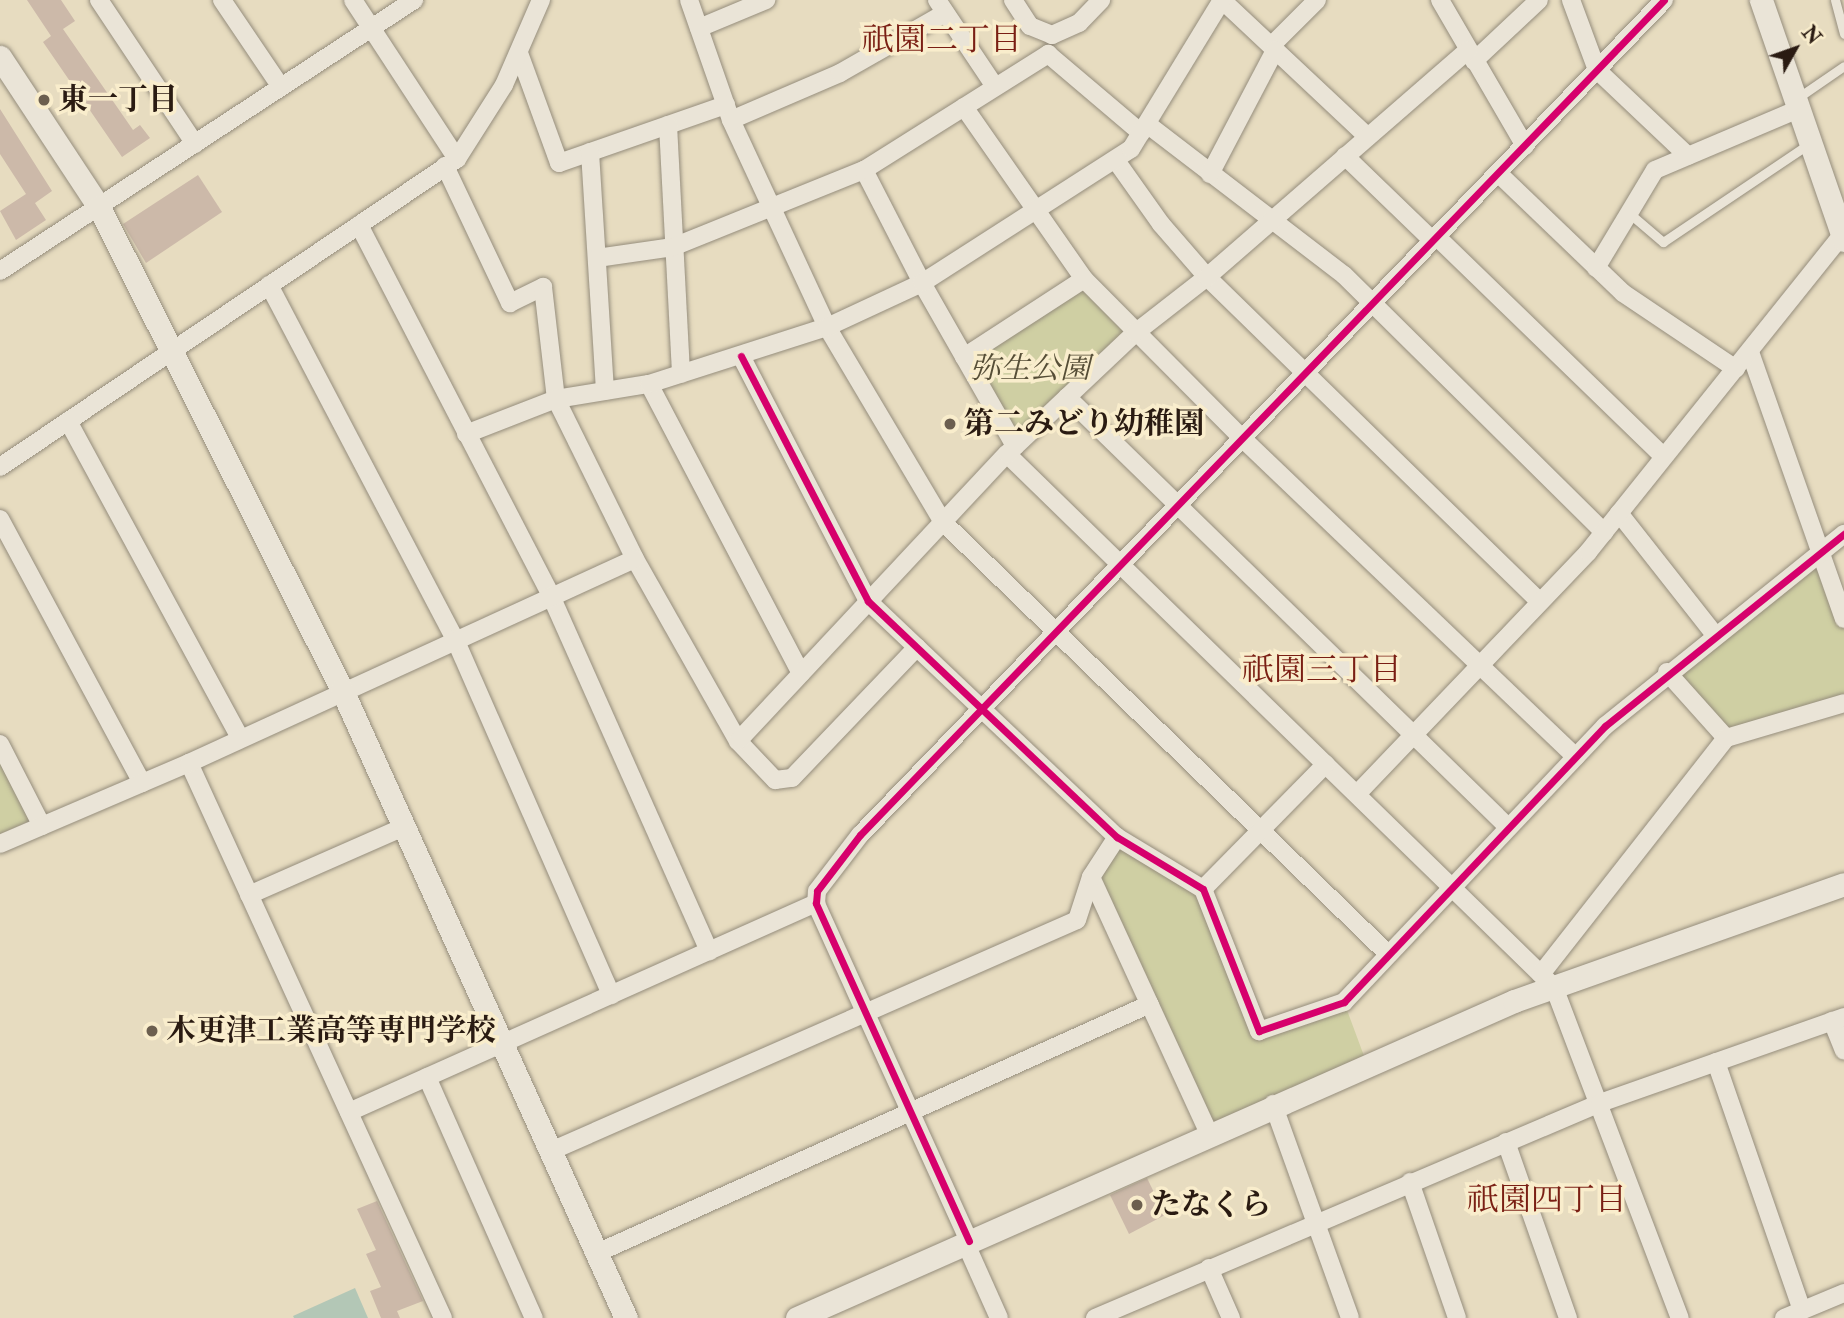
<!DOCTYPE html>
<html>
<head>
<meta charset="utf-8">
<style>
  body { margin:0 }
  #map { position:relative; width:1844px; height:1318px; overflow:hidden; background:#e7dcc0; font-family:"IM FELL Double Pica","Noto Serif JP",serif }
  div>[style] { position:absolute }
  .green>* { inset:0; background:#cfcfa3 }
  .water>* { inset:0; background:#b3c7b6 }
  .building>* { inset:0; background:#ccb9a9 }
  .roads { filter:drop-shadow(0 0 2px #958d7c) drop-shadow(0 0 2px #958d7c) }
  .service>* { height:9px; margin:-4.5px; padding:0 4.5px; transform-origin:4.5px; border-radius:4.5px; background:#eae4d7 }
  .minor>* { height:18px; margin:-9px; padding:0 9px; transform-origin:9px; border-radius:9px; background:#eae4d7 }
  .tertiary>* { height:23px; margin:-11.5px; padding:0 11.5px; transform-origin:11.5px; border-radius:11.5px; background:#eae4d7 }
  .cycleway>* { height:7px; margin:-3.5px; padding:0 3.5px; transform-origin:3.5px; border-radius:3.5px; background:#d6006c }
  .dots>* { width:19px; height:19px; translate:-50% -50%; box-sizing:border-box; border:4px solid #f9edcc; border-radius:50% }
  span { translate:-50% -50%; white-space:nowrap; text-align:center; line-height:1.15; -webkit-text-stroke:7px #f9edcc; paint-order:stroke }
  .poi-label { font-size:30px; color:#2a1b12; font-weight:700 }
  .left { translate:0 -50%; text-align:left }
  .park-label { font-size:30px; color:#564e37; font-style:italic }
  .neighbourhood-label { font-size:32px; color:#7a1f14 }
  .north { position:absolute; left:1760px; top:14px; width:70px; height:70px; -webkit-text-stroke:5px #f9edcc; paint-order:stroke; rotate:50deg; font-size:19px; font-weight:700; line-height:28px; text-align:center; color:#2a1b12 }
  .north::after { content:''; display:block; margin:auto; width:24px; height:32px; background:#2a1b12; clip-path:polygon(50% 0,100% 100%,50% 72%,0 100%) }
</style>
</head>
<body>
<div id="map">
  <div class="green">
    <i style="clip-path:polygon(1084px 279px,1135px 333px,1015px 446px,964px 357px)"></i>
    <i style="clip-path:polygon(1821px 553px,1844px 619px,1844px 703px,1726px 738px,1667px 672px)"></i>
    <i style="clip-path:polygon(0 760px,32px 820px,0 834px)"></i>
    <i style="clip-path:polygon(1117px 837px,1203px 889px,1258px 1031px,1344px 1002px,1367px 1064px,1209px 1133px,1091px 877px)"></i>
  </div>
  <div class="water">
    <i style="clip-path:polygon(355px 1288px,368px 1318px,294px 1318px,293px 1316px)"></i>
  </div>
  <div class="building">
    <i style="clip-path:polygon(27px 0,61px 0,75px 21px,63px 29px,133px 130px,140px 125px,150px 138px,122px 157px,43px 42px,51px 36px)"></i>
    <i style="clip-path:polygon(0 109px,52px 191px,35px 203px,46px 220px,16px 240px,0 211px,26px 194px,0 154px)"></i>
    <i style="clip-path:polygon(198px 175px,222px 212px,146px 263px,123px 224px)"></i>
    <i style="clip-path:polygon(1147px 1178px,1165px 1215px,1129px 1234px,1110px 1195px)"></i>
    <i style="clip-path:polygon(377px 1201px,423px 1301px,397px 1311px,400px 1318px,381px 1318px,370px 1291px,381px 1287px,366px 1254px,376px 1250px,357px 1209px)"></i>
  </div>
  <div class="roads">
    <div class="service">
      <i style="left:1835px;top:0;width:35px;rotate:75deg"></i>
      <i style="left:1796px;top:99px;width:58px;rotate:-34.5deg"></i>
      <i style="left:1629px;top:213px;width:45px;rotate:40.5deg"></i>
      <i style="left:1663px;top:242px;width:176px;rotate:-33.9deg"></i>
    </div>
    <div class="minor">
      <i style="left:99px;top:0;width:173px;rotate:56.3deg"></i>
      <i style="left:222px;top:0;width:105px;rotate:55.9deg"></i>
      <i style="left:353px;top:0;width:190px;rotate:56.8deg"></i>
      <i style="left:689px;top:0;width:127px;rotate:70.7deg"></i>
      <i style="left:731px;top:120px;width:228px;rotate:65.1deg"></i>
      <i style="left:827px;top:327px;width:227px;rotate:59.3deg"></i>
      <i style="left:943px;top:522px;width:620px;rotate:44.15deg"></i>
      <i style="left:937px;top:0;width:102px;rotate:56.2deg"></i>
      <i style="left:1013px;top:0;width:31px;rotate:57deg"></i>
      <i style="left:1030px;top:26px;width:24px;rotate:22deg"></i>
      <i style="left:1052px;top:35px;width:30px;rotate:-24deg"></i>
      <i style="left:1079px;top:23px;width:32px;rotate:-46deg"></i>
      <i style="left:1222px;top:0;width:200px;rotate:43.2deg"></i>
      <i style="left:1440px;top:0;width:169px;rotate:59.8deg"></i>
      <i style="left:1571px;top:0;width:75px;rotate:69.6deg"></i>
      <i style="left:1597px;top:70px;width:125px;rotate:43.4deg"></i>
      <i style="left:699px;top:28px;width:73px;rotate:-22.7deg"></i>
      <i style="left:1271px;top:46px;width:65px;rotate:-45deg"></i>
      <i style="left:519px;top:53px;width:117px;rotate:70deg"></i>
      <i style="left:559px;top:163px;width:177px;rotate:-19.2deg"></i>
      <i style="left:1474px;top:61px;width:89px;rotate:-43.2deg"></i>
      <i style="left:964px;top:107px;width:210px;rotate:55.1deg"></i>
      <i style="left:1084px;top:279px;width:226px;rotate:45.2deg"></i>
      <i style="left:1243px;top:439px;width:460px;rotate:43.7deg"></i>
      <i style="left:731px;top:120px;width:119px;rotate:-23.3deg"></i>
      <i style="left:840px;top:73px;width:121px;rotate:-29.7deg"></i>
      <i style="left:1147px;top:124px;width:248px;rotate:37.5deg"></i>
      <i style="left:1344px;top:275px;width:366px;rotate:44.7deg"></i>
      <i style="left:668px;top:125px;width:249px;rotate:87deg"></i>
      <i style="left:590px;top:152px;width:239px;rotate:86.4deg"></i>
      <i style="left:1345px;top:156px;width:122px;rotate:44deg"></i>
      <i style="left:1117px;top:162px;width:76px;rotate:54.6deg"></i>
      <i style="left:1161px;top:224px;width:70px;rotate:49deg"></i>
      <i style="left:1207px;top:277px;width:465px;rotate:44.3deg"></i>
      <i style="left:445px;top:166px;width:152px;rotate:64.6deg"></i>
      <i style="left:510px;top:303px;width:37px;rotate:-26deg"></i>
      <i style="left:543px;top:287px;width:113px;rotate:83.4deg"></i>
      <i style="left:556px;top:399px;width:178px;rotate:63.7deg"></i>
      <i style="left:635px;top:559px;width:209px;rotate:60.5deg"></i>
      <i style="left:738px;top:741px;width:54px;rotate:46.5deg"></i>
      <i style="left:775px;top:780px;width:17px;rotate:-7deg"></i>
      <i style="left:792px;top:778px;width:181px;rotate:-46.3deg"></i>
      <i style="left:864px;top:170px;width:127px;rotate:62.8deg"></i>
      <i style="left:922px;top:283px;width:188px;rotate:60.3deg"></i>
      <i style="left:1498px;top:173px;width:173px;rotate:43.8deg"></i>
      <i style="left:1623px;top:293px;width:136px;rotate:33.9deg"></i>
      <i style="left:1210px;top:174px;width:140px;rotate:-62.3deg"></i>
      <i style="left:359px;top:225px;width:418px;rotate:62.6deg"></i>
      <i style="left:551px;top:596px;width:389px;rotate:66deg"></i>
      <i style="left:1437px;top:237px;width:315px;rotate:44.1deg"></i>
      <i style="left:597px;top:258px;width:77px;rotate:-8.2deg"></i>
      <i style="left:673px;top:247px;width:206px;rotate:-22deg"></i>
      <i style="left:864px;top:170px;width:218px;rotate:-32.2deg"></i>
      <i style="left:1048px;top:54px;width:122px;rotate:40.3deg"></i>
      <i style="left:1596px;top:268px;width:114px;rotate:-59deg"></i>
      <i style="left:1655px;top:170px;width:156px;rotate:-23deg"></i>
      <i style="left:0;top:271px;width:495px;rotate:-33.2deg"></i>
      <i style="left:269px;top:285px;width:400px;rotate:62.3deg"></i>
      <i style="left:455px;top:639px;width:389px;rotate:66.3deg"></i>
      <i style="left:1750px;top:352px;width:283px;rotate:70.6deg"></i>
      <i style="left:741px;top:356px;width:276px;rotate:62.6deg"></i>
      <i style="left:868px;top:601px;width:343px;rotate:43.5deg"></i>
      <i style="left:1117px;top:837px;width:100px;rotate:31.2deg"></i>
      <i style="left:1203px;top:889px;width:153px;rotate:68.5deg"></i>
      <i style="left:1259px;top:1031px;width:90px;rotate:-18.8deg"></i>
      <i style="left:1344px;top:1002px;width:380px;rotate:-46.6deg"></i>
      <i style="left:1605px;top:726px;width:307px;rotate:-38.8deg"></i>
      <i style="left:964px;top:357px;width:143px;rotate:-33deg"></i>
      <i style="left:649px;top:384px;width:327px;rotate:62.3deg"></i>
      <i style="left:1067px;top:397px;width:616px;rotate:44.28deg"></i>
      <i style="left:68px;top:421px;width:361px;rotate:61.5deg"></i>
      <i style="left:466px;top:434px;width:97px;rotate:-21.3deg"></i>
      <i style="left:556px;top:399px;width:94px;rotate:-9.2deg"></i>
      <i style="left:649px;top:384px;width:187px;rotate:-17.8deg"></i>
      <i style="left:827px;top:327px;width:105px;rotate:-24.9deg"></i>
      <i style="left:922px;top:283px;width:248px;rotate:-32.7deg"></i>
      <i style="left:1131px;top:149px;width:175px;rotate:-58.6deg"></i>
      <i style="left:1007px;top:454px;width:764px;rotate:44.26deg"></i>
      <i style="left:1554px;top:987px;width:354px;rotate:69.2deg"></i>
      <i style="left:0;top:467px;width:551px;rotate:-33.98deg"></i>
      <i style="left:457px;top:159px;width:88px;rotate:-57.6deg"></i>
      <i style="left:504px;top:85px;width:93px;rotate:-66.5deg"></i>
      <i style="left:1619px;top:513px;width:155px;rotate:51.8deg"></i>
      <i style="left:0;top:519px;width:300px;rotate:61.7deg"></i>
      <i style="left:1667px;top:672px;width:89px;rotate:48.2deg"></i>
      <i style="left:738px;top:741px;width:393px;rotate:-46.9deg"></i>
      <i style="left:1007px;top:454px;width:176px;rotate:-43.4deg"></i>
      <i style="left:1135px;top:333px;width:91px;rotate:-37.9deg"></i>
      <i style="left:1207px;top:277px;width:346px;rotate:-41deg"></i>
      <i style="left:0;top:744px;width:92px;rotate:62.9deg"></i>
      <i style="left:189px;top:763px;width:610px;rotate:65.41deg"></i>
      <i style="left:1357px;top:794px;width:335px;rotate:-46.3deg"></i>
      <i style="left:1588px;top:552px;width:406px;rotate:-51.3deg"></i>
      <i style="left:0;top:844px;width:206px;rotate:-23.2deg"></i>
      <i style="left:189px;top:763px;width:490px;rotate:-24.6deg"></i>
      <i style="left:1091px;top:877px;width:282px;rotate:65.3deg"></i>
      <i style="left:1203px;top:889px;width:175px;rotate:-45.5deg"></i>
      <i style="left:249px;top:895px;width:169px;rotate:-23.7deg"></i>
      <i style="left:1541px;top:974px;width:300px;rotate:-51.9deg"></i>
      <i style="left:1726px;top:738px;width:123px;rotate:-16.5deg"></i>
      <i style="left:1832px;top:1021px;width:32px;rotate:68deg"></i>
      <i style="left:1716px;top:1062px;width:262px;rotate:70.9deg"></i>
      <i style="left:427px;top:1077px;width:264px;rotate:66.1deg"></i>
      <i style="left:1273px;top:1104px;width:227px;rotate:70.2deg"></i>
      <i style="left:349px;top:1112px;width:512px;rotate:-24.11deg"></i>
      <i style="left:1506px;top:1142px;width:187px;rotate:70.6deg"></i>
      <i style="left:551px;top:1151px;width:574px;rotate:-23.71deg"></i>
      <i style="left:1077px;top:920px;width:45px;rotate:-72deg"></i>
      <i style="left:1091px;top:877px;width:48px;rotate:-57deg"></i>
      <i style="left:1410px;top:1182px;width:144px;rotate:70.9deg"></i>
      <i style="left:969px;top:1241px;width:371px;rotate:-114.4deg"></i>
      <i style="left:816px;top:903px;width:12px;rotate:-85deg"></i>
      <i style="left:817px;top:891px;width:71px;rotate:-52.5deg"></i>
      <i style="left:860px;top:835px;width:1159px;rotate:-46.08deg"></i>
      <i style="left:965px;top:1242px;width:83px;rotate:65.9deg"></i>
      <i style="left:597px;top:1253px;width:606px;rotate:-24.24deg"></i>
      <i style="left:1209px;top:1268px;width:55px;rotate:66.3deg"></i>
      <i style="left:1095px;top:1318px;width:549px;rotate:-23.06deg"></i>
      <i style="left:1600px;top:1103px;width:259px;rotate:-19.4deg"></i>
      <i style="left:1784px;top:1318px;width:65px;rotate:-22.6deg"></i>
    </div>
    <div class="tertiary">
      <i style="left:1761px;top:0;width:254px;rotate:70.9deg"></i>
      <i style="left:0;top:57px;width:180px;rotate:56.6deg"></i>
      <i style="left:99px;top:207px;width:541px;rotate:63.29deg"></i>
      <i style="left:342px;top:690px;width:689px;rotate:65.67deg"></i>
      <i style="left:797px;top:1318px;width:784px;rotate:-23.85deg"></i>
      <i style="left:1514px;top:1001px;width:350px;rotate:-19.5deg"></i>
    </div>
  </div>
  <div class="cycleway">
    <i style="left:741px;top:356px;width:276px;rotate:62.6deg"></i>
    <i style="left:868px;top:601px;width:343px;rotate:43.5deg"></i>
    <i style="left:1117px;top:837px;width:100px;rotate:31.2deg"></i>
    <i style="left:1203px;top:889px;width:153px;rotate:68.5deg"></i>
    <i style="left:1259px;top:1031px;width:90px;rotate:-18.8deg"></i>
    <i style="left:1344px;top:1002px;width:380px;rotate:-46.6deg"></i>
    <i style="left:1605px;top:726px;width:307px;rotate:-38.8deg"></i>
    <i style="left:969px;top:1241px;width:371px;rotate:-114.4deg"></i>
    <i style="left:816px;top:903px;width:12px;rotate:-85deg"></i>
    <i style="left:817px;top:891px;width:71px;rotate:-52.5deg"></i>
    <i style="left:860px;top:835px;width:1159px;rotate:-46.08deg"></i>
  </div>
  <div class="dots">
    <i style="left:44px;top:100px;background:#6c5f4f"></i>
    <i style="left:950px;top:424px;background:#6c5f4f"></i>
    <i style="left:152px;top:1031px;background:#6c5f4f"></i>
    <i style="left:1137px;top:1205px;background:#6c5f4f"></i>
  </div>
  <div class="poi-label">
    <span class="left" style="left:58px;top:100px">東一丁目</span>
    <span class="left" style="left:964px;top:424px">第二みどり幼稚園</span>
    <span class="left" style="left:166px;top:1031px">木更津工業高等専門学校</span>
    <span class="left" style="left:1151px;top:1205px">たなくら</span>
  </div>
  <div class="park-label">
    <span style="left:1030px;top:369px">弥生公園</span>
  </div>
  <div class="neighbourhood-label">
    <span style="left:942px;top:40px">祇園二丁目</span>
    <span style="left:1322px;top:670px">祇園三丁目</span>
    <span style="left:1547px;top:1200px">祇園四丁目</span>
  </div>
  <div class="north">N</div>
</div>
</body>
</html>
